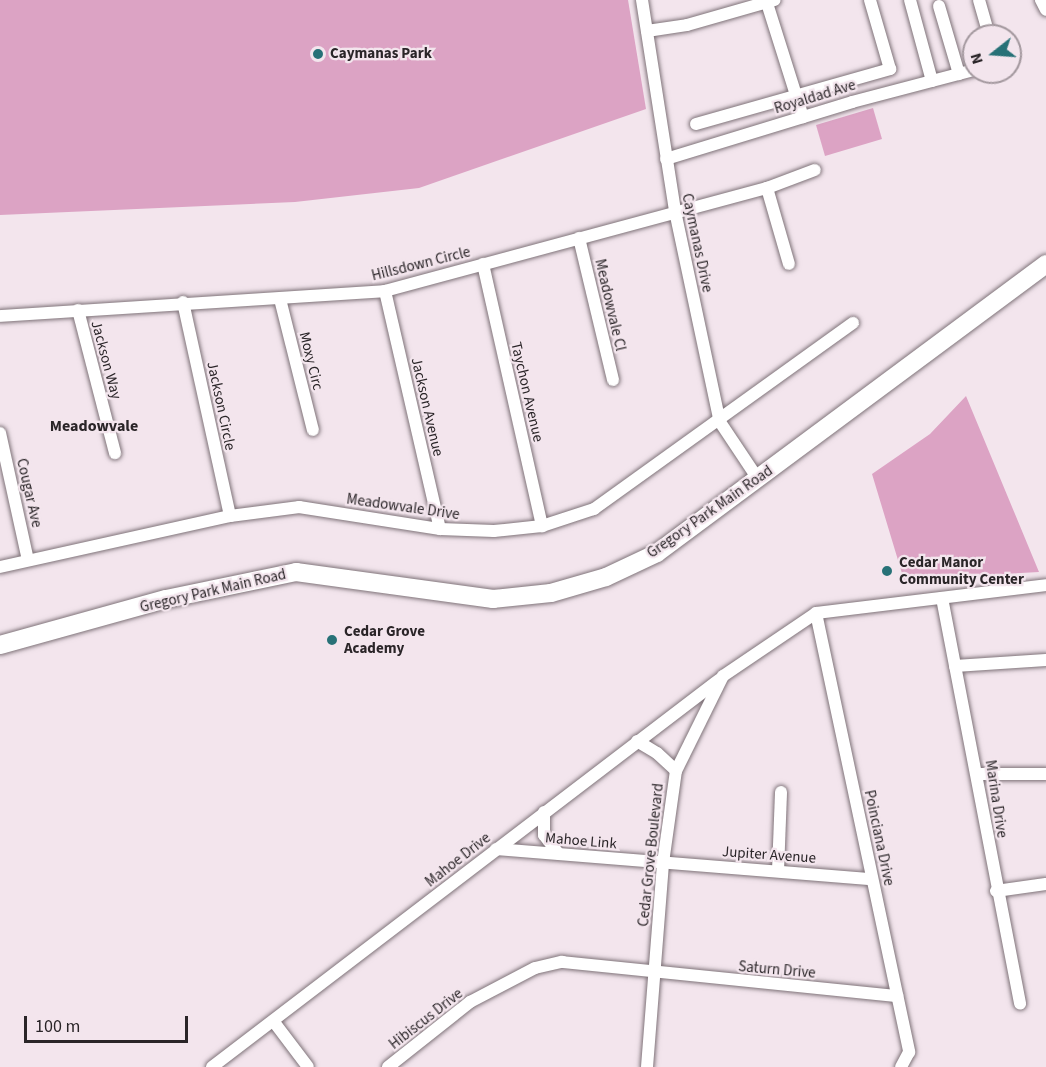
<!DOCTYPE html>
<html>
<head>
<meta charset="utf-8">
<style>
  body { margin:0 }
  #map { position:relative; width:1046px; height:1067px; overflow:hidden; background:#f3e5ed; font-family:"Source Sans 3",sans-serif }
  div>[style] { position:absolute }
  .green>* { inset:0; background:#dca3c4 }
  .roads { filter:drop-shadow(0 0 2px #7f7379) drop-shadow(0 0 2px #7f7379) }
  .street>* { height:12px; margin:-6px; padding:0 6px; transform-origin:6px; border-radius:6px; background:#fff }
  .secondary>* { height:18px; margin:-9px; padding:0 9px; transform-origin:9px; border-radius:9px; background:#fff }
  .dots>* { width:16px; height:16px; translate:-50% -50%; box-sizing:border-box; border:3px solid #f3e5ed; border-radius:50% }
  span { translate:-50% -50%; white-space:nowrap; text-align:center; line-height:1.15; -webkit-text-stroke:4.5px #f3e5ed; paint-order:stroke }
  .poi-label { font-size:15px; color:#2a2528; font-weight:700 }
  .left { translate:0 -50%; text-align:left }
  .street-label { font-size:15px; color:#2a2528 }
  .neighbourhood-label { font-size:16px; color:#2a2528; font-weight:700 }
  .north { position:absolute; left:962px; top:24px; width:60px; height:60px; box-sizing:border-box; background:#f3e5ed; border:2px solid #a3989e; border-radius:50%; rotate:253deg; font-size:16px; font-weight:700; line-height:24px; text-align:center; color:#2a2528 }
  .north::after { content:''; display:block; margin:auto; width:21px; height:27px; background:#277177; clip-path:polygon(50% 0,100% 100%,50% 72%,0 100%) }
  .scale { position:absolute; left:24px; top:1016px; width:164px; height:27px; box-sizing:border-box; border:3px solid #2a2528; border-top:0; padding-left:8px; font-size:18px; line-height:21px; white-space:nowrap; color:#2a2528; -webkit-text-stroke:4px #f3e5ed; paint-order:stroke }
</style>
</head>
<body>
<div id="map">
  <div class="green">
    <i style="clip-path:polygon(0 0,628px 0,646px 109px,419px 188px,295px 202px,0 215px)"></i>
    <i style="clip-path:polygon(873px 108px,882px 139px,825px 156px,816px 125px)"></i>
    <i style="clip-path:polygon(966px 396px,1039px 572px,904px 580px,872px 474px,930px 434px)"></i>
  </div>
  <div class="roads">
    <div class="street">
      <i style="left:642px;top:0;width:214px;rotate:81.1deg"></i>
      <i style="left:675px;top:211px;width:216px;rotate:78deg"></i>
      <i style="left:720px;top:422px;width:69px;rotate:56.3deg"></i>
      <i style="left:766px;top:0;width:123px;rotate:72.5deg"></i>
      <i style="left:910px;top:0;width:84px;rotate:74.8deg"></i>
      <i style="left:979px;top:0;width:37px;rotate:74deg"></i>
      <i style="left:1041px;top:0;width:11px;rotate:63deg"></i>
      <i style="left:939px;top:6px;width:71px;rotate:73.6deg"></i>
      <i style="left:647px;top:31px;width:40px;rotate:-8.5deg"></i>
      <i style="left:687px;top:25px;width:91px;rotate:-15.9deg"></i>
      <i style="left:696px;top:124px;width:202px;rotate:-15.8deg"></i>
      <i style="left:890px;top:69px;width:72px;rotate:-106.2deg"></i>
      <i style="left:666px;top:159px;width:195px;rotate:-17deg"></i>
      <i style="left:852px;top:102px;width:126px;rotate:-14.7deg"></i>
      <i style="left:767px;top:188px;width:79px;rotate:73.9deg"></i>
      <i style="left:579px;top:238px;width:146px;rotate:76.5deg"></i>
      <i style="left:483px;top:264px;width:269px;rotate:77.3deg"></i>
      <i style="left:385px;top:291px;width:244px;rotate:77deg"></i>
      <i style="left:280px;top:299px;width:135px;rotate:75.9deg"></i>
      <i style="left:183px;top:302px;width:219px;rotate:77.6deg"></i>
      <i style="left:78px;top:310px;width:148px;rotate:75.5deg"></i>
      <i style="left:0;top:316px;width:386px;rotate:-3.7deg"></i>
      <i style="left:385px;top:291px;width:396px;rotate:-15.1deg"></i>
      <i style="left:767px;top:188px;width:51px;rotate:-20.6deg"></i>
      <i style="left:0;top:433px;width:130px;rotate:77.6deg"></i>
      <i style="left:0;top:567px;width:236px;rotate:-12.5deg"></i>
      <i style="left:230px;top:516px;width:70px;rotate:-7.4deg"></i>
      <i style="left:299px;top:507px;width:143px;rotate:8.9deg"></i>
      <i style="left:440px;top:529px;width:54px;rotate:2.1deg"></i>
      <i style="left:494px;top:531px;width:48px;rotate:-5.9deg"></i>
      <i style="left:542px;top:526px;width:55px;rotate:-18.1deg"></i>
      <i style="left:594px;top:509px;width:319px;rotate:-35.7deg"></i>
      <i style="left:942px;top:598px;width:413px;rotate:79.1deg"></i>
      <i style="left:816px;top:613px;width:449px;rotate:78deg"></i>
      <i style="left:909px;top:1052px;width:17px;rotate:118deg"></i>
      <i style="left:955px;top:666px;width:91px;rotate:-3.8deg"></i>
      <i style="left:637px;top:741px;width:23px;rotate:31deg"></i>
      <i style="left:657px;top:753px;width:26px;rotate:43deg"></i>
      <i style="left:977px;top:774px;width:69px"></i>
      <i style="left:544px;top:812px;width:23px;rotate:90deg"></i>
      <i style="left:544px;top:835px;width:24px;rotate:52deg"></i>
      <i style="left:496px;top:849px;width:377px;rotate:4.6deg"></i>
      <i style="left:778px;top:871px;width:79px;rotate:-87.8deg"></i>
      <i style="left:996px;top:891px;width:50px;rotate:-8deg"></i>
      <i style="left:274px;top:1022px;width:56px;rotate:52.9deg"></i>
      <i style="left:212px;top:1067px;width:639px;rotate:-37.37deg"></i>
      <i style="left:388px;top:1067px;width:105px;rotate:-38.4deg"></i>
      <i style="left:470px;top:1002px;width:73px;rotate:-27.6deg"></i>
      <i style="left:535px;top:968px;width:28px;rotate:-13deg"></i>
      <i style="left:562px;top:962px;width:337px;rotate:5.8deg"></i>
      <i style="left:647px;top:1067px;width:205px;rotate:-85.5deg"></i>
      <i style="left:663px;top:863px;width:93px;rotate:-82deg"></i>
      <i style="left:676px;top:771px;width:106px;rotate:-63.7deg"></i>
      <i style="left:723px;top:676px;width:112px;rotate:-34.1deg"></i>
      <i style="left:816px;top:613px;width:232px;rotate:-6.9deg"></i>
    </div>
    <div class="secondary">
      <i style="left:0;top:645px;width:172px;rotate:-15.5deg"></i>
      <i style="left:166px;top:599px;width:133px;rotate:-11.7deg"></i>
      <i style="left:296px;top:572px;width:199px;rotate:7.8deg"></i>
      <i style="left:493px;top:599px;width:58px;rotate:-5.9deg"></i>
      <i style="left:551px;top:593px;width:57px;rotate:-16.2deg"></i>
      <i style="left:606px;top:577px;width:56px;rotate:-25.2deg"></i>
      <i style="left:657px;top:553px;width:485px;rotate:-36.6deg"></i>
    </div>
  </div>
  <div class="dots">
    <i style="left:318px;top:54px;background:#277177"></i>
    <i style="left:887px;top:571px;background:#277177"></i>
    <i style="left:332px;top:640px;background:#277177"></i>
  </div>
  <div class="poi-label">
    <span class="left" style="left:330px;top:54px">Caymanas Park</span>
    <span class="left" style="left:899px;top:571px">Cedar Manor<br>Community Center</span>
    <span class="left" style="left:344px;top:640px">Cedar Grove<br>Academy</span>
  </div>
  <div class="street-label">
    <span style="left:815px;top:97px;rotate:-17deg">Royaldad Ave</span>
    <span style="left:697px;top:243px;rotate:78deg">Caymanas Drive</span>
    <span style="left:421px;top:264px;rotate:-14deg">Hillsdown Circle</span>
    <span style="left:610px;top:305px;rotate:77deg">Meadowvale Cl</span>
    <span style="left:106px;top:360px;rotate:75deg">Jackson Way</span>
    <span style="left:311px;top:361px;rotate:76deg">Moxy Circ</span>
    <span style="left:527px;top:392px;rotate:77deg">Taychon Avenue</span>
    <span style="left:221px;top:406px;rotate:78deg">Jackson Circle</span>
    <span style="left:427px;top:407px;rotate:77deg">Jackson Avenue</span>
    <span style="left:29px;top:493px;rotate:77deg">Cougar Ave</span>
    <span style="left:403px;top:507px;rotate:8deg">Meadowvale Drive</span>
    <span style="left:710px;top:512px;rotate:-35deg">Gregory Park Main Road</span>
    <span style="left:213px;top:591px;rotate:-13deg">Gregory Park Main Road</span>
    <span style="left:996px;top:799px;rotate:81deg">Marina Drive</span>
    <span style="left:879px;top:838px;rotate:78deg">Poinciana Drive</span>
    <span style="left:581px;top:841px;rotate:5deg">Mahoe Link</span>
    <span style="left:651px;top:855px;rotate:-84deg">Cedar Grove Boulevard</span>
    <span style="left:769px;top:855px;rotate:4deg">Jupiter Avenue</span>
    <span style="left:458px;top:860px;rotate:-38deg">Mahoe Drive</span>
    <span style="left:777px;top:970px;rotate:5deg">Saturn Drive</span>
    <span style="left:426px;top:1019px;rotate:-38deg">Hibiscus Drive</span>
  </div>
  <div class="neighbourhood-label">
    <span style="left:94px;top:426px">Meadowvale</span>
  </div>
  <div class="north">N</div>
  <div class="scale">100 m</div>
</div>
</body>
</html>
